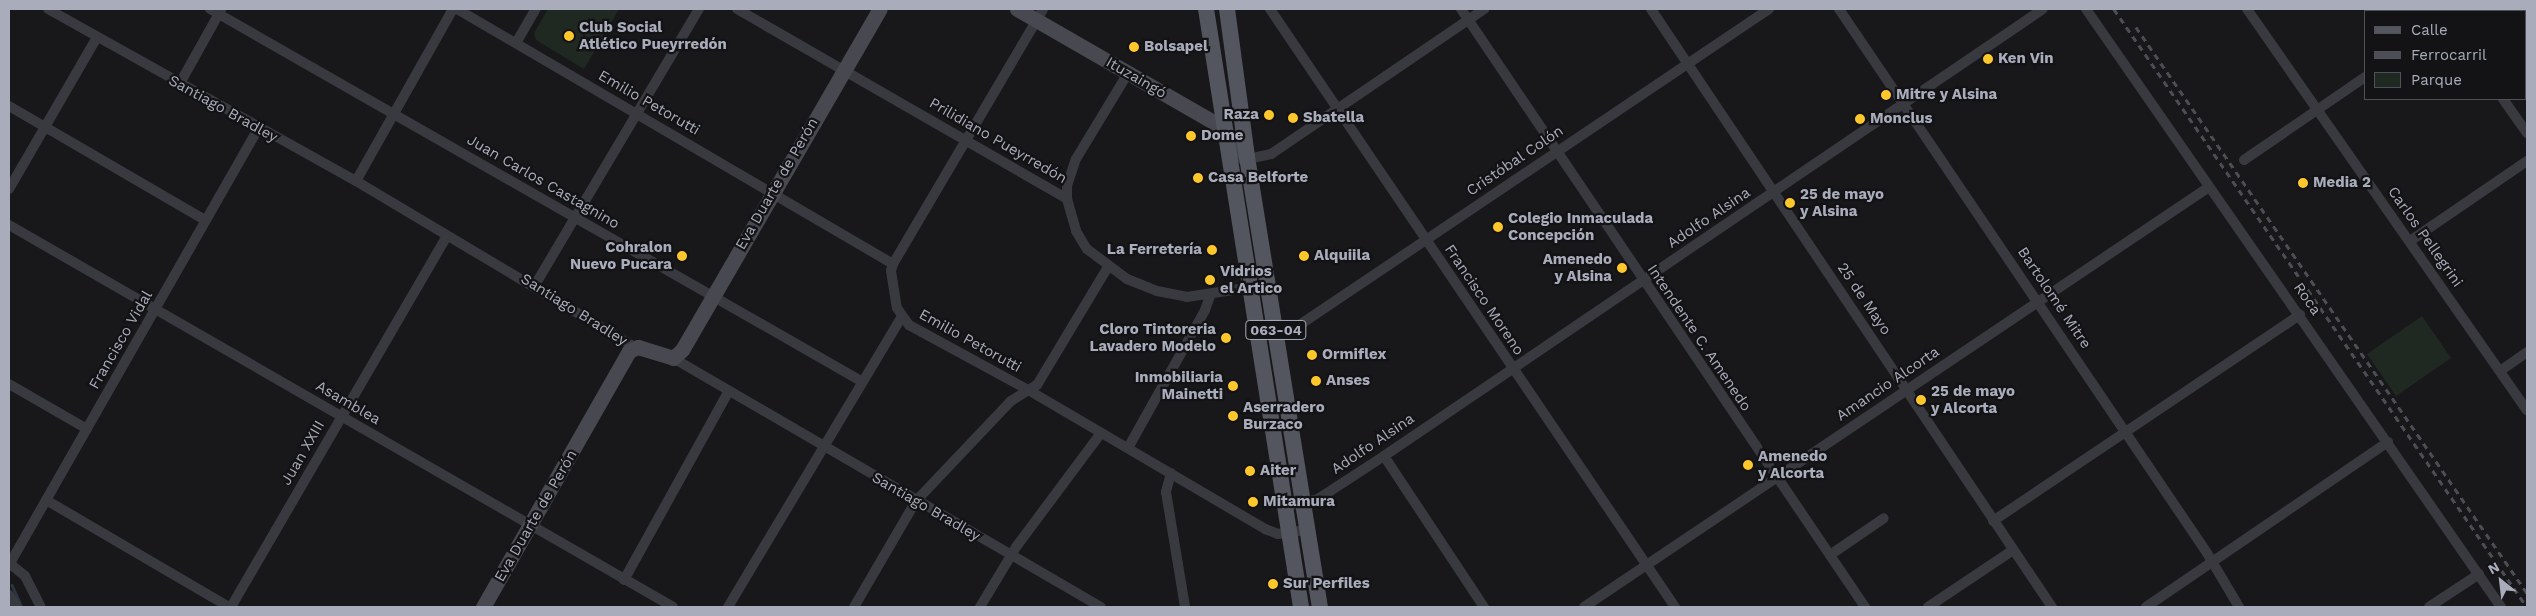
<!DOCTYPE html>
<html>
<head>
<meta charset="utf-8">
<style>
  body { margin:0 }
  #map { position:relative; width:2536px; height:616px; overflow:hidden; background:#18181a; font-family:"Work Sans",sans-serif }
  div>[style] { position:absolute }
  .green>* { inset:0; background:#1f2921 }
  .stream>* { height:2.5px; margin:-1.25px; padding:0 1.25px; transform-origin:1.25px; border-radius:1.25px; background:#2d3640 }
  .street>* { height:10px; margin:-5px; padding:0 5px; transform-origin:5px; border-radius:5px; background:#393940 }
  .secondary>* { height:15px; margin:-7.5px; padding:0 7.5px; transform-origin:7.5px; border-radius:7.5px; background:#474850 }
  .primary>* { height:16px; margin:-8px; padding:0 8px; transform-origin:8px; border-radius:8px; background:#54565f }
  .rail>* { height:2.5px; margin-top:-1.25px; transform-origin:0; background:repeating-linear-gradient(90deg,#4c4d55 0 6px,transparent 0 11px) }
  .dots>* { width:14px; height:14px; translate:-50% -50%; box-sizing:border-box; border:2px solid #131315; border-radius:50% }
  span { translate:-50% -50%; white-space:nowrap; text-align:center; line-height:1.15; -webkit-text-stroke:4.5px #131315; paint-order:stroke }
  .shield-label span { padding:1px 4px; background:#131315; border:1px solid; border-radius:4px; -webkit-text-stroke-width:0 }
  .shield-label { font-size:14px; color:#a9adbb; font-weight:700 }
  .poi-label { font-size:15px; color:#a9adbb; font-weight:700 }
  .left { translate:0 -50%; text-align:left }
  .right { translate:-100% -50%; text-align:right }
  .street-label { font-size:15px; color:#a9adbb }
  .frame { position:absolute; inset:0; border:10px solid #a9adbb; pointer-events:none }
  .legend { position:absolute; left:2364px; top:10px; width:162px; height:90px; box-sizing:border-box; background:#131315; border:1px solid #4f5157; margin:0; padding:6px 9px; list-style:none; font-size:15px; color:#a9adbb }
  .legend li { display:flex; align-items:center; gap:10px; height:25px }
  .legend b { width:25px; border:1px solid #4f5157 }
  .north { position:absolute; left:2476px; top:556px; width:50px; height:50px; -webkit-text-stroke:4px #131315; paint-order:stroke; rotate:331deg; font-size:14px; font-weight:700; line-height:20px; text-align:center; color:#a9adbb }
  .north::after { content:''; display:block; margin:auto; width:18px; height:22px; background:#a9adbb; clip-path:polygon(50% 0,100% 100%,50% 72%,0 100%) }
</style>
</head>
<body>
<div id="map">
  <div class="green">
    <i style="clip-path:polygon(548px 9px,619px 9px,584px 69px,536px 40px,534px 33px)"></i>
    <i style="clip-path:polygon(2422px 316px,2451px 358px,2396px 396px,2367px 354px)"></i>
  </div>
  <div class="stream">
    <i style="left:12px;top:585px;width:24px;rotate:66deg"></i>
  </div>
  <div class="street">
    <i style="left:48px;top:9px;width:353px;rotate:29.2deg"></i>
    <i style="left:356px;top:181px;width:322px;rotate:30.8deg"></i>
    <i style="left:210px;top:9px;width:750px;rotate:29.74deg"></i>
    <i style="left:457px;top:9px;width:505px;rotate:30.32deg"></i>
    <i style="left:893px;top:264px;width:7px;rotate:106deg"></i>
    <i style="left:891px;top:271px;width:37px;rotate:81deg"></i>
    <i style="left:897px;top:308px;width:21px;rotate:55deg"></i>
    <i style="left:909px;top:325px;width:138px;rotate:28.6deg"></i>
    <i style="left:1030px;top:391px;width:273px;rotate:30.4deg"></i>
    <i style="left:1265px;top:529px;width:14px;rotate:21deg"></i>
    <i style="left:1278px;top:534px;width:30px;rotate:-8deg"></i>
    <i style="left:737px;top:9px;width:381px;rotate:29.9deg"></i>
    <i style="left:1067px;top:199px;width:33px;rotate:74deg"></i>
    <i style="left:1076px;top:231px;width:21px;rotate:59deg"></i>
    <i style="left:1087px;top:249px;width:50px;rotate:36.9deg"></i>
    <i style="left:1127px;top:279px;width:32px;rotate:22deg"></i>
    <i style="left:1157px;top:291px;width:31px;rotate:11deg"></i>
    <i style="left:1187px;top:297px;width:66px;rotate:-8.7deg"></i>
    <i style="left:1270px;top:9px;width:722px;rotate:55.89deg"></i>
    <i style="left:1461px;top:9px;width:722px;rotate:55.96deg"></i>
    <i style="left:1651px;top:9px;width:720px;rotate:56.16deg"></i>
    <i style="left:1839px;top:9px;width:657px;rotate:55.92deg"></i>
    <i style="left:2207px;top:553px;width:63px;rotate:59.3deg"></i>
    <i style="left:2086px;top:9px;width:728px;rotate:55.24deg"></i>
    <i style="left:2247px;top:9px;width:489px;rotate:55.1deg"></i>
    <i style="left:2388px;top:9px;width:3px;rotate:45deg"></i>
    <i style="left:2463px;top:11px;width:4px;rotate:-27deg"></i>
    <i style="left:516px;top:43px;width:39px;rotate:-60deg"></i>
    <i style="left:179px;top:85px;width:86px;rotate:-60.8deg"></i>
    <i style="left:2503px;top:99px;width:42px;rotate:54.8deg"></i>
    <i style="left:9px;top:106px;width:227px;rotate:30.2deg"></i>
    <i style="left:1243px;top:160px;width:29px;rotate:-12deg"></i>
    <i style="left:1271px;top:154px;width:258px;rotate:-34.2deg"></i>
    <i style="left:2244px;top:160px;width:147px;rotate:-34.4deg"></i>
    <i style="left:356px;top:181px;width:197px;rotate:-60.6deg"></i>
    <i style="left:9px;top:189px;width:176px;rotate:-59.9deg"></i>
    <i style="left:1067px;top:199px;width:13px;rotate:-90deg"></i>
    <i style="left:1067px;top:186px;width:28px;rotate:-72deg"></i>
    <i style="left:1076px;top:159px;width:100px;rotate:-58.8deg"></i>
    <i style="left:9px;top:225px;width:766px;rotate:29.91deg"></i>
    <i style="left:2410px;top:241px;width:142px;rotate:-34.4deg"></i>
    <i style="left:893px;top:264px;width:296px;rotate:-59.5deg"></i>
    <i style="left:535px;top:285px;width:321px;rotate:-59.3deg"></i>
    <i style="left:1277px;top:333px;width:22px;rotate:-18deg"></i>
    <i style="left:1298px;top:326px;width:568px;rotate:-33.94deg"></i>
    <i style="left:673px;top:358px;width:495px;rotate:30.2deg"></i>
    <i style="left:2500px;top:371px;width:33px;rotate:-35deg"></i>
    <i style="left:9px;top:384px;width:90px;rotate:30deg"></i>
    <i style="left:1128px;top:448px;width:158px;rotate:-60.8deg"></i>
    <i style="left:1205px;top:310px;width:15px;rotate:-70deg"></i>
    <i style="left:1384px;top:456px;width:181px;rotate:56.5deg"></i>
    <i style="left:1171px;top:473px;width:20px;rotate:105deg"></i>
    <i style="left:1166px;top:492px;width:117px;rotate:80.6deg"></i>
    <i style="left:46px;top:500px;width:212px;rotate:30.3deg"></i>
    <i style="left:1286px;top:506px;width:33px;rotate:-12deg"></i>
    <i style="left:1318px;top:499px;width:79px;rotate:-33.1deg"></i>
    <i style="left:1384px;top:456px;width:796px;rotate:-34.15deg"></i>
    <i style="left:1993px;top:521px;width:370px;rotate:-33.9deg"></i>
    <i style="left:1830px;top:555px;width:65px;rotate:-34.4deg"></i>
    <i style="left:9px;top:563px;width:21px;rotate:39deg"></i>
    <i style="left:25px;top:576px;width:35px;rotate:63deg"></i>
    <i style="left:9px;top:565px;width:502px;rotate:-60.27deg"></i>
    <i style="left:624px;top:580px;width:215px;rotate:-61deg"></i>
    <i style="left:9px;top:595px;width:14px;rotate:56deg"></i>
    <i style="left:231px;top:607px;width:429px;rotate:-59.8deg"></i>
    <i style="left:728px;top:607px;width:337px;rotate:-59.1deg"></i>
    <i style="left:854px;top:607px;width:123px;rotate:-59.7deg"></i>
    <i style="left:916px;top:501px;width:138px;rotate:-46.5deg"></i>
    <i style="left:1011px;top:401px;width:31px;rotate:-32deg"></i>
    <i style="left:1037px;top:385px;width:138px;rotate:-59deg"></i>
    <i style="left:980px;top:607px;width:70px;rotate:-59deg"></i>
    <i style="left:1016px;top:547px;width:142px;rotate:-53.3deg"></i>
    <i style="left:1584px;top:607px;width:753px;rotate:-33.9deg"></i>
    <i style="left:1928px;top:607px;width:102px;rotate:-33.8deg"></i>
    <i style="left:2146px;top:607px;width:293px;rotate:-34.3deg"></i>
    <i style="left:2429px;top:607px;width:60px;rotate:-33.4deg"></i>
  </div>
  <div class="secondary">
    <i style="left:1017px;top:9px;width:231px;rotate:29.9deg"></i>
    <i style="left:1217px;top:124px;width:45px;rotate:47.7deg"></i>
    <i style="left:483px;top:607px;width:295px;rotate:-60.3deg"></i>
    <i style="left:629px;top:351px;width:10px;rotate:-24deg"></i>
    <i style="left:638px;top:347px;width:37px;rotate:17deg"></i>
    <i style="left:673px;top:358px;width:12px;rotate:-42deg"></i>
    <i style="left:682px;top:350px;width:394px;rotate:-59.9deg"></i>
  </div>
  <div class="primary">
    <i style="left:1206px;top:9px;width:605px;rotate:80.97deg"></i>
    <i style="left:1227px;top:9px;width:149px;rotate:82.3deg"></i>
    <i style="left:1247px;top:157px;width:456px;rotate:80.8deg"></i>
  </div>
  <div class="rail">
    <i style="left:2114px;top:9px;width:727px;rotate:55.37deg"></i>
    <i style="left:2136px;top:27px;width:688px;rotate:55.36deg"></i>
  </div>
  <div class="dots">
    <i style="left:569px;top:36px;background:#fec82c"></i>
    <i style="left:1134px;top:47px;background:#fec82c"></i>
    <i style="left:1988px;top:59px;background:#fec82c"></i>
    <i style="left:1886px;top:95px;background:#fec82c"></i>
    <i style="left:1269px;top:115px;background:#fec82c"></i>
    <i style="left:1293px;top:118px;background:#fec82c"></i>
    <i style="left:1860px;top:119px;background:#fec82c"></i>
    <i style="left:1191px;top:136px;background:#fec82c"></i>
    <i style="left:1198px;top:178px;background:#fec82c"></i>
    <i style="left:2303px;top:183px;background:#fec82c"></i>
    <i style="left:1790px;top:203px;background:#fec82c"></i>
    <i style="left:1498px;top:227px;background:#fec82c"></i>
    <i style="left:1212px;top:250px;background:#fec82c"></i>
    <i style="left:682px;top:256px;background:#fec82c"></i>
    <i style="left:1304px;top:256px;background:#fec82c"></i>
    <i style="left:1622px;top:268px;background:#fec82c"></i>
    <i style="left:1210px;top:280px;background:#fec82c"></i>
    <i style="left:1226px;top:338px;background:#fec82c"></i>
    <i style="left:1312px;top:355px;background:#fec82c"></i>
    <i style="left:1316px;top:381px;background:#fec82c"></i>
    <i style="left:1233px;top:386px;background:#fec82c"></i>
    <i style="left:1921px;top:400px;background:#fec82c"></i>
    <i style="left:1233px;top:416px;background:#fec82c"></i>
    <i style="left:1748px;top:465px;background:#fec82c"></i>
    <i style="left:1250px;top:471px;background:#fec82c"></i>
    <i style="left:1253px;top:502px;background:#fec82c"></i>
    <i style="left:1273px;top:584px;background:#fec82c"></i>
  </div>
  <div class="shield-label">
    <span style="left:1276px;top:330px">063-04</span>
  </div>
  <div class="poi-label">
    <span class="left" style="left:579px;top:36px">Club Social<br>Atlético Pueyrredón</span>
    <span class="left" style="left:1144px;top:47px">Bolsapel</span>
    <span class="left" style="left:1998px;top:59px">Ken Vin</span>
    <span class="left" style="left:1896px;top:95px">Mitre y Alsina</span>
    <span class="right" style="left:1259px;top:115px">Raza</span>
    <span class="left" style="left:1303px;top:118px">Sbatella</span>
    <span class="left" style="left:1870px;top:119px">Monclus</span>
    <span class="left" style="left:1201px;top:136px">Dome</span>
    <span class="left" style="left:1208px;top:178px">Casa Belforte</span>
    <span class="left" style="left:2313px;top:183px">Media 2</span>
    <span class="left" style="left:1800px;top:203px">25 de mayo<br>y Alsina</span>
    <span class="left" style="left:1508px;top:227px">Colegio Inmaculada<br>Concepción</span>
    <span class="right" style="left:672px;top:256px">Cohralon<br>Nuevo Pucara</span>
    <span class="right" style="left:1202px;top:250px">La Ferretería</span>
    <span class="left" style="left:1314px;top:256px">Alquiila</span>
    <span class="right" style="left:1612px;top:268px">Amenedo<br>y Alsina</span>
    <span class="left" style="left:1220px;top:280px">Vidrios<br>el Artico</span>
    <span class="right" style="left:1216px;top:338px">Cloro Tintoreria<br>Lavadero Modelo</span>
    <span class="left" style="left:1322px;top:355px">Ormiflex</span>
    <span class="right" style="left:1223px;top:386px">Inmobiliaria<br>Mainetti</span>
    <span class="left" style="left:1326px;top:381px">Anses</span>
    <span class="left" style="left:1931px;top:400px">25 de mayo<br>y Alcorta</span>
    <span class="left" style="left:1243px;top:416px">Aserradero<br>Burzaco</span>
    <span class="left" style="left:1758px;top:465px">Amenedo<br>y Alcorta</span>
    <span class="left" style="left:1260px;top:471px">Aiter</span>
    <span class="left" style="left:1263px;top:502px">Mitamura</span>
    <span class="left" style="left:1283px;top:584px">Sur Perfiles</span>
  </div>
  <div class="street-label">
    <span style="left:1136px;top:78px;rotate:30deg">Ituzaingó</span>
    <span style="left:649px;top:103px;rotate:30deg">Emilio Petorutti</span>
    <span style="left:223px;top:109px;rotate:29deg">Santiago Bradley</span>
    <span style="left:998px;top:141px;rotate:30deg">Prilidiano Pueyrredón</span>
    <span style="left:1515px;top:161px;rotate:-34deg">Cristóbal Colón</span>
    <span style="left:543px;top:182px;rotate:30deg">Juan Carlos Castagnino</span>
    <span style="left:777px;top:184px;rotate:-60deg">Eva Duarte de Perón</span>
    <span style="left:1709px;top:218px;rotate:-34deg">Adolfo Alsina</span>
    <span style="left:2425px;top:237px;rotate:55deg">Carlos Pellegrini</span>
    <span style="left:2054px;top:298px;rotate:56deg">Bartolomé Mitre</span>
    <span style="left:1864px;top:299px;rotate:56deg">25 de Mayo</span>
    <span style="left:2307px;top:299px;rotate:55deg">Roca</span>
    <span style="left:1484px;top:300px;rotate:56deg">Francisco Moreno</span>
    <span style="left:574px;top:310px;rotate:32deg">Santiago Bradley</span>
    <span style="left:1699px;top:338px;rotate:56deg">Intendente C. Amenedo</span>
    <span style="left:121px;top:340px;rotate:-60deg">Francisco Vidal</span>
    <span style="left:970px;top:341px;rotate:29deg">Emilio Petorutti</span>
    <span style="left:1888px;top:384px;rotate:-34deg">Amancio Alcorta</span>
    <span style="left:348px;top:403px;rotate:30deg">Asamblea</span>
    <span style="left:1373px;top:444px;rotate:-34deg">Adolfo Alsina</span>
    <span style="left:303px;top:453px;rotate:-60deg">Juan XXIII</span>
    <span style="left:926px;top:507px;rotate:30deg">Santiago Bradley</span>
    <span style="left:536px;top:516px;rotate:-60deg">Eva Duarte de Perón</span>
  </div>
  <div class="frame"></div>
  <ul class="legend">
  <li><b style="height:6px;background:#54565f"></b>Calle</li>
  <li><b style="height:6px;background:#4c4d55"></b>Ferrocarril</li>
  <li><b style="height:14px;background:#1f2921"></b>Parque</li>
  </ul>
  <div class="north">N</div>
</div>
</body>
</html>
